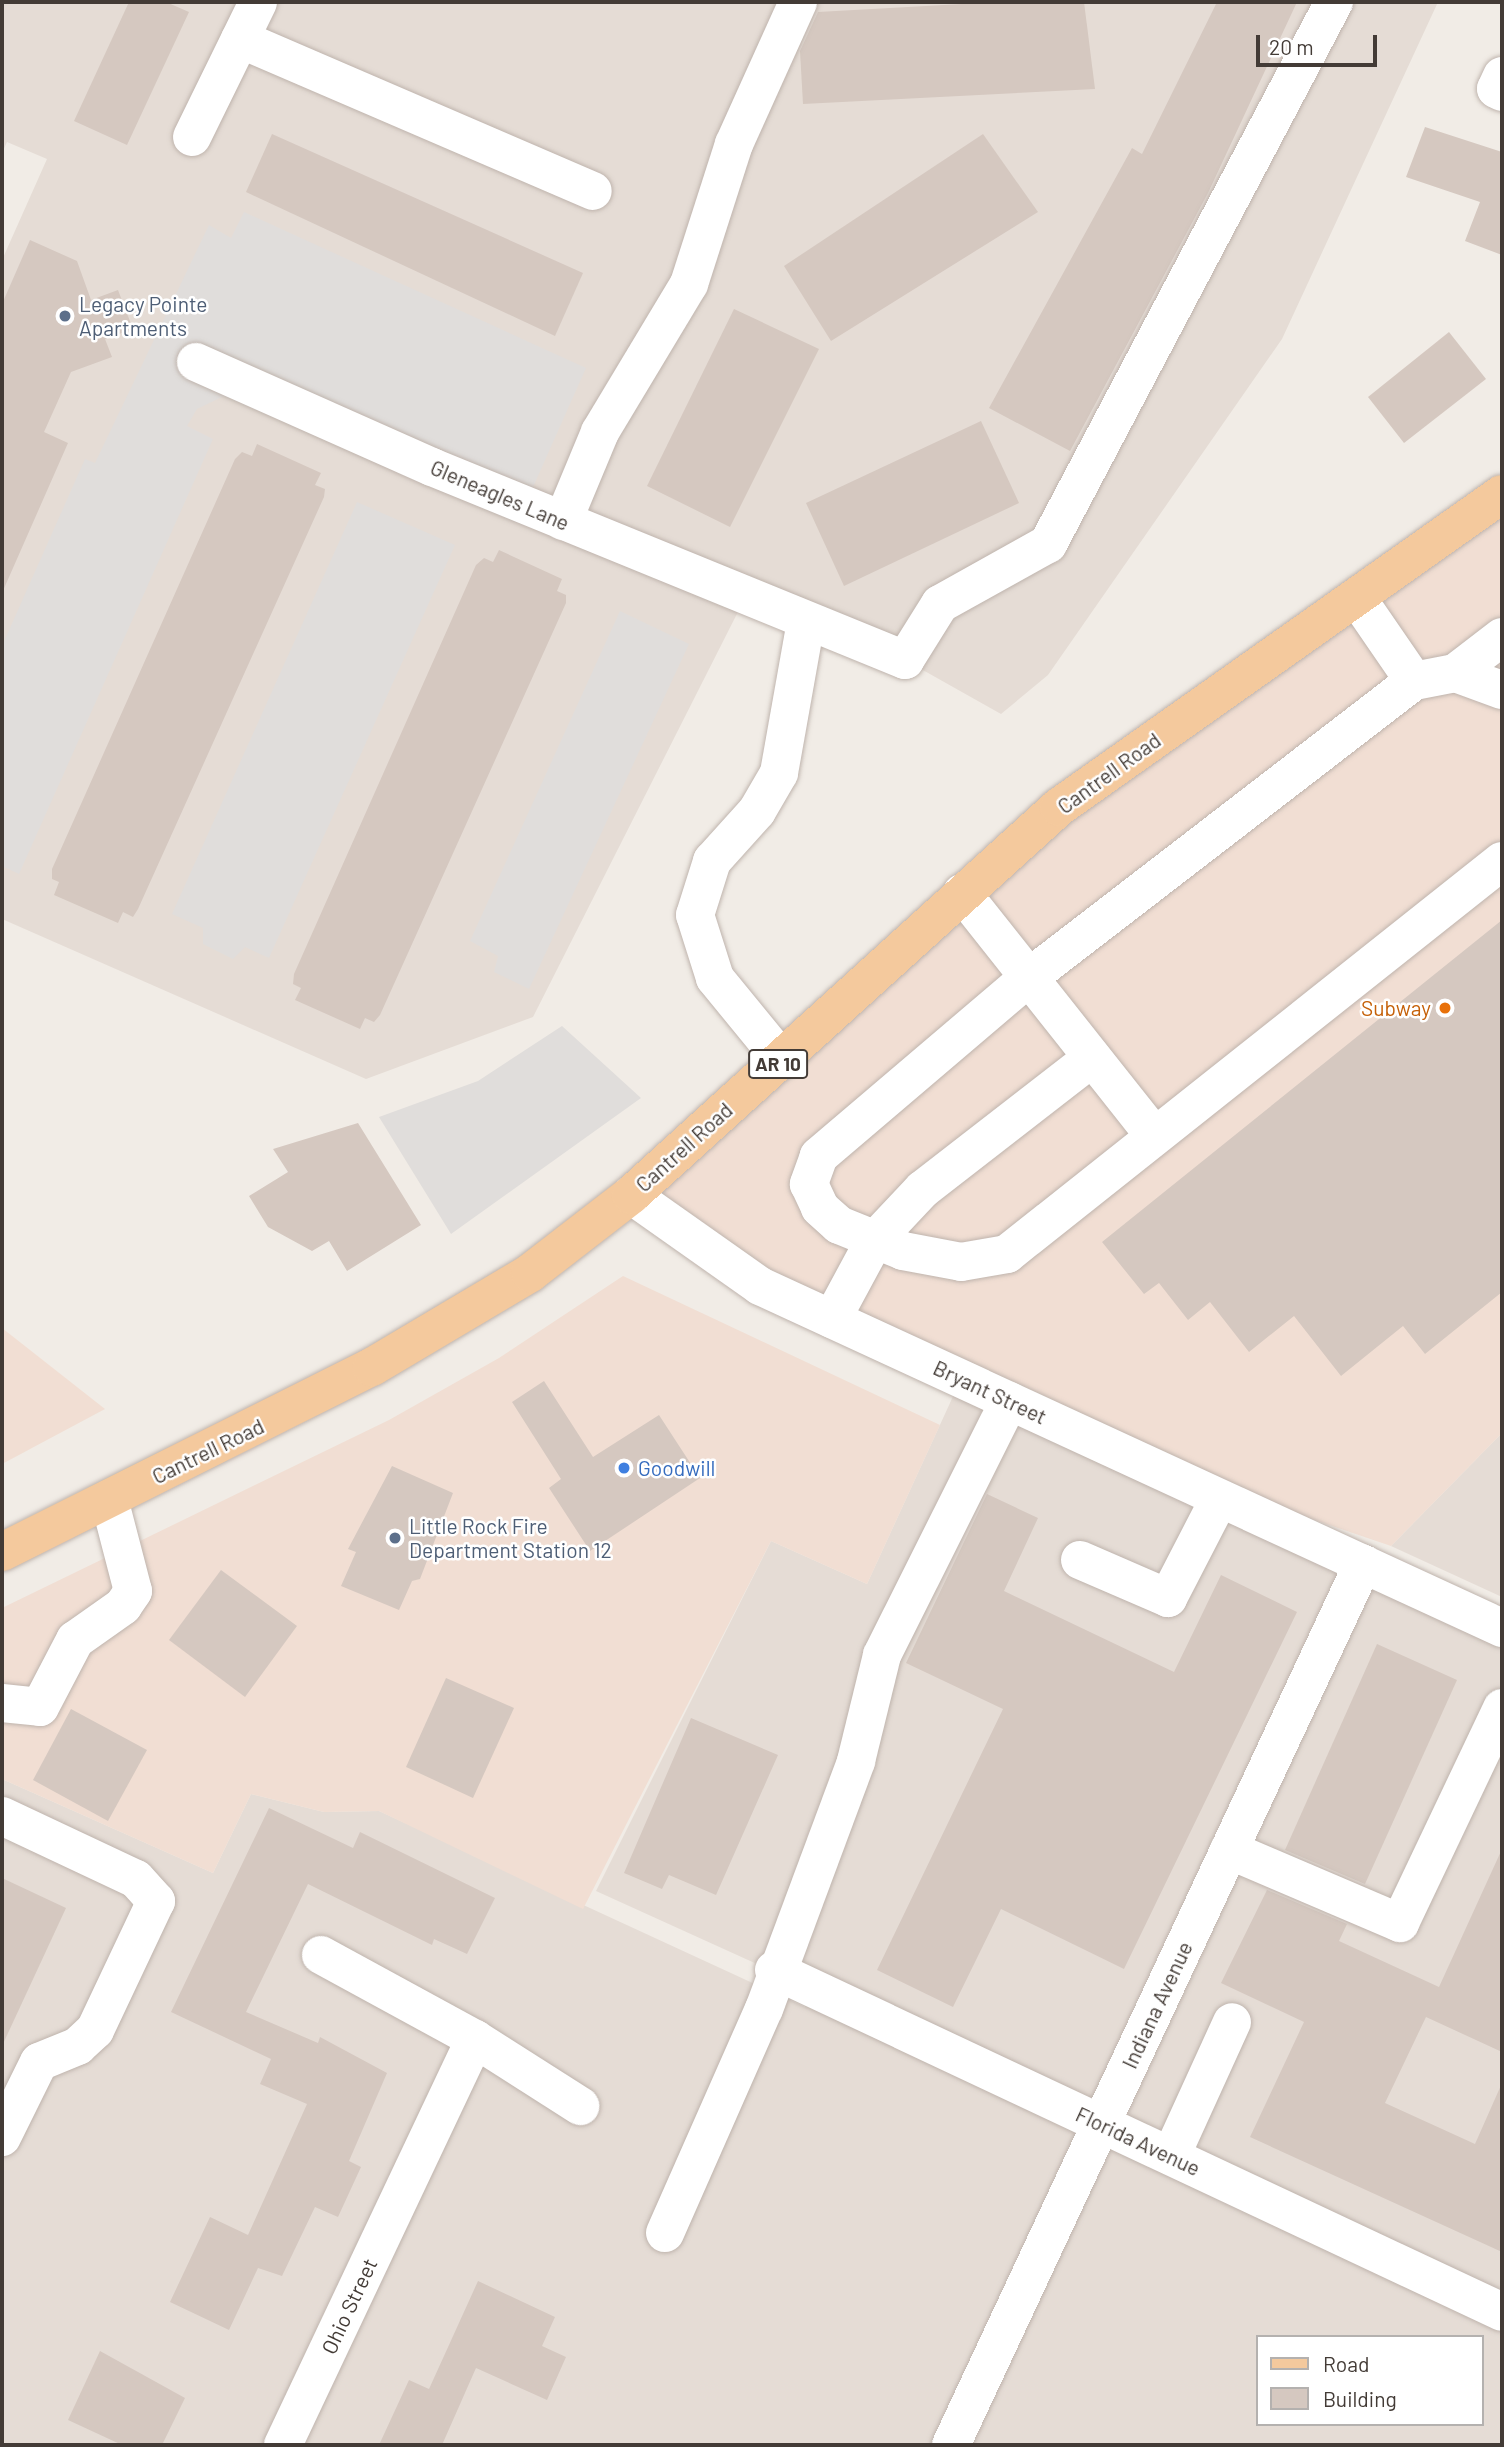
<!DOCTYPE html>
<html>
<head>
<meta charset="utf-8">
<style>
  body { margin:0 }
  #map { position:relative; width:1504px; height:2447px; overflow:hidden; background:#f1ece6; font-family:Barlow,sans-serif }
  div>[style] { position:absolute }
  .residential>* { inset:0; background:#e5dcd5 }
  .commercial>* { inset:0; background:#f1ded3 }
  .parking>* { inset:0; background:#e0dddb }
  .building>* { inset:0; background:#d5c8c0 }
  .roads { filter:drop-shadow(0 0 2px #bfb4ad) drop-shadow(0 0 2px #bfb4ad) }
  .minor>* { height:38px; margin:-19px; padding:0 19px; transform-origin:19px; border-radius:19px; background:#fff }
  .major>* { height:38px; margin:-19px; padding:0 19px; transform-origin:19px; border-radius:19px; background:#f4c99d }
  .dots>* { width:19px; height:19px; translate:-50% -50%; box-sizing:border-box; border:4px solid #fff; border-radius:50% }
  span { translate:-50% -50%; white-space:nowrap; text-align:center; line-height:1.15; -webkit-text-stroke:5px #fff; paint-order:stroke }
  .shield-label span { padding:2px 5px; background:#fff; border:2px solid; border-radius:5px; -webkit-text-stroke-width:0 }
  .shield-label { font-size:19px; color:#433b36; font-weight:700 }
  .service-label { font-size:21px; color:#4e5e75 }
  .left { translate:0 -50%; text-align:left }
  .street-label { font-size:21px; color:#433b36 }
  .food-label { font-size:21px; color:#c56008 }
  .right { translate:-100% -50%; text-align:right }
  .shop-label { font-size:21px; color:#366cbe }
  .frame { position:absolute; inset:0; border:4px solid #433b36; pointer-events:none }
  .legend { position:absolute; left:1256px; top:2335px; width:228px; height:91px; box-sizing:border-box; background:#fff; border:2px solid #b4b1af; margin:0; padding:9px 12px; list-style:none; font-size:21px; color:#433b36 }
  .legend li { display:flex; align-items:center; gap:14px; height:35px }
  .legend b { width:35px; border:2px solid #b4b1af }
  .scale { position:absolute; left:1256px; top:35px; width:121px; height:32px; box-sizing:border-box; border:4px solid #433b36; border-top:0; padding-left:9px; font-size:21px; line-height:24px; white-space:nowrap; color:#433b36; -webkit-text-stroke:5px #fff; paint-order:stroke }
</style>
</head>
<body>
<div id="map">
  <div class="residential">
    <i style="clip-path:polygon(2px 2px,1438px 2px,1282px 339px,1048px 675px,1001px 714px,905px 660px,746px 596px,533px 1017px,366px 1079px,2px 919px,2px 260px,47px 159px,7px 142px,2px 153px)"></i>
    <i style="clip-path:polygon(evenodd,961px 1379px,1502px 1628px,1502px 2445px,2px 2445px,2px 1779px,213px 1873px,251px 1794px,324px 1812px,379px 1811px,805px 2007px,812px 1989px,596px 1891px,771px 1541px,867px 1584px,961px 1379px,1257px 2337px,1481px 2337px,1481px 2424px,1257px 2424px,1257px 2337px)"></i>
    <i style="clip-path:polygon(1502px 1433px,1502px 1597px,1391px 1546px)"></i>
  </div>
  <div class="commercial">
    <i style="clip-path:polygon(1502px 494px,1502px 1433px,1391px 1546px,1141px 1461px,760px 1286px,631px 1195px,1059px 807px)"></i>
    <i style="clip-path:polygon(623px 1276px,940px 1425px,867px 1584px,771px 1541px,583px 1909px,379px 1811px,324px 1812px,251px 1794px,213px 1873px,2px 1779px,2px 1608px,389px 1420px,499px 1358px)"></i>
    <i style="clip-path:polygon(2px 1328px,105px 1409px,2px 1464px)"></i>
  </div>
  <div class="parking">
    <i style="clip-path:polygon(244px 212px,586px 368px,517px 523px,224px 396px,197px 409px,187px 426px,213px 439px,19px 874px,2px 866px,2px 646px,85px 459px,95px 463px,209px 225px,231px 238px)"></i>
    <i style="clip-path:polygon(357px 502px,455px 545px,269px 958px,245px 947px,233px 959px,203px 944px,203px 928px,172px 914px)"></i>
    <i style="clip-path:polygon(620px 611px,689px 644px,529px 989px,494px 972px,498px 956px,470px 941px)"></i>
    <i style="clip-path:polygon(562px 1026px,641px 1098px,451px 1234px,379px 1117px,478px 1081px)"></i>
  </div>
  <div class="building">
    <i style="clip-path:polygon(129px 2px,166px 2px,189px 12px,127px 145px,74px 121px)"></i>
    <i style="clip-path:polygon(998px 2px,1084px 2px,1095px 89px,803px 104px,800px 51px,818px 12px)"></i>
    <i style="clip-path:polygon(1217px 2px,1297px 2px,1208px 193px,1070px 451px,989px 408px,1132px 148px,1142px 154px)"></i>
    <i style="clip-path:polygon(1425px 127px,1502px 152px,1502px 255px,1465px 241px,1480px 202px,1406px 177px)"></i>
    <i style="clip-path:polygon(272px 134px,583px 273px,555px 336px,246px 192px)"></i>
    <i style="clip-path:polygon(983px 134px,1038px 212px,831px 341px,784px 266px)"></i>
    <i style="clip-path:polygon(30px 240px,77px 261px,91px 300px,118px 290px,133px 329px,105px 339px,112px 357px,71px 372px,44px 432px,68px 443px,2px 593px,2px 304px)"></i>
    <i style="clip-path:polygon(734px 309px,819px 349px,730px 527px,647px 486px)"></i>
    <i style="clip-path:polygon(1449px 332px,1486px 379px,1404px 443px,1368px 397px)"></i>
    <i style="clip-path:polygon(981px 421px,1019px 503px,844px 586px,806px 503px)"></i>
    <i style="clip-path:polygon(257px 444px,321px 473px,315px 485px,325px 489px,324px 497px,138px 909px,133px 917px,123px 912px,118px 923px,54px 895px,59px 882px,52px 879px,52px 869px,235px 459px,242px 452px,252px 456px)"></i>
    <i style="clip-path:polygon(499px 550px,562px 579px,557px 591px,566px 595px,566px 603px,380px 1015px,374px 1022px,365px 1018px,360px 1029px,295px 1000px,301px 988px,293px 984px,294px 974px,476px 565px,484px 558px,493px 562px)"></i>
    <i style="clip-path:polygon(1502px 920px,1502px 1292px,1425px 1354px,1403px 1326px,1341px 1376px,1294px 1316px,1249px 1352px,1210px 1302px,1188px 1320px,1159px 1283px,1144px 1294px,1102px 1242px)"></i>
    <i style="clip-path:polygon(358px 1123px,421px 1225px,347px 1271px,329px 1241px,312px 1251px,268px 1227px,249px 1196px,288px 1172px,273px 1149px)"></i>
    <i style="clip-path:polygon(544px 1381px,593px 1457px,659px 1415px,700px 1478px,590px 1551px,549px 1488px,561px 1479px,512px 1402px)"></i>
    <i style="clip-path:polygon(392px 1466px,453px 1493px,420px 1579px,412px 1581px,399px 1610px,341px 1586px,356px 1552px,348px 1549px)"></i>
    <i style="clip-path:polygon(987px 1494px,1038px 1518px,1004px 1591px,1174px 1672px,1221px 1575px,1297px 1612px,1124px 1969px,1001px 1909px,953px 2007px,877px 1970px,1003px 1709px,906px 1663px)"></i>
    <i style="clip-path:polygon(221px 1570px,297px 1626px,245px 1697px,169px 1640px)"></i>
    <i style="clip-path:polygon(1377px 1644px,1457px 1680px,1365px 1884px,1285px 1850px)"></i>
    <i style="clip-path:polygon(446px 1678px,514px 1708px,473px 1798px,406px 1767px)"></i>
    <i style="clip-path:polygon(71px 1709px,147px 1750px,108px 1821px,33px 1780px)"></i>
    <i style="clip-path:polygon(691px 1718px,778px 1755px,716px 1895px,669px 1875px,662px 1889px,624px 1873px)"></i>
    <i style="clip-path:polygon(269px 1808px,353px 1848px,360px 1832px,495px 1898px,467px 1954px,434px 1939px,432px 1945px,308px 1884px,246px 2012px,318px 2043px,320px 2037px,387px 2073px,349px 2161px,361px 2167px,338px 2217px,315px 2207px,282px 2276px,258px 2268px,229px 2330px,170px 2302px,210px 2217px,248px 2235px,307px 2104px,260px 2084px,271px 2059px,171px 2012px)"></i>
    <i style="clip-path:polygon(1502px 1849px,1502px 2052px,1426px 2017px,1385px 2103px,1475px 2144px,1502px 2083px,1502px 2252px,1250px 2137px,1304px 2022px,1221px 1983px,1267px 1890px,1347px 1924px,1339px 1941px,1439px 1987px)"></i>
    <i style="clip-path:polygon(2px 1878px,66px 1908px,2px 2046px)"></i>
    <i style="clip-path:polygon(478px 2281px,555px 2317px,542px 2346px,566px 2357px,547px 2400px,476px 2368px,442px 2445px,379px 2445px,409px 2380px,429px 2389px)"></i>
    <i style="clip-path:polygon(100px 2351px,185px 2398px,162px 2445px,122px 2445px,68px 2420px)"></i>
  </div>
  <div class="roads">
    <div class="minor">
      <i style="left:240px;top:39px;width:384px;rotate:23.3deg"></i>
      <i style="left:1502px;top:76px;width:14px;rotate:115deg"></i>
      <i style="left:1496px;top:89px;width:7px;rotate:27deg"></i>
      <i style="left:192px;top:137px;width:150px;rotate:-63.9deg"></i>
      <i style="left:196px;top:362px;width:258px;rotate:24deg"></i>
      <i style="left:432px;top:467px;width:511px;rotate:22.2deg"></i>
      <i style="left:905px;top:660px;width:66px;rotate:-58deg"></i>
      <i style="left:940px;top:604px;width:124px;rotate:-29.1deg"></i>
      <i style="left:1048px;top:544px;width:613px;rotate:-62.18deg"></i>
      <i style="left:563px;top:521px;width:96px;rotate:-67.4deg"></i>
      <i style="left:600px;top:432px;width:173px;rotate:-59deg"></i>
      <i style="left:689px;top:284px;width:147px;rotate:-72.2deg"></i>
      <i style="left:734px;top:144px;width:156px;rotate:-65.7deg"></i>
      <i style="left:1357px;top:598px;width:101px;rotate:55.5deg"></i>
      <i style="left:1414px;top:681px;width:42px;rotate:-11deg"></i>
      <i style="left:1455px;top:673px;width:50px;rotate:19.9deg"></i>
      <i style="left:1455px;top:673px;width:59px;rotate:-37.5deg"></i>
      <i style="left:1414px;top:681px;width:487px;rotate:142.4deg"></i>
      <i style="left:1028px;top:978px;width:275px;rotate:139.6deg"></i>
      <i style="left:819px;top:1156px;width:30px;rotate:110deg"></i>
      <i style="left:809px;top:1184px;width:26px;rotate:65deg"></i>
      <i style="left:820px;top:1208px;width:25px;rotate:42deg"></i>
      <i style="left:839px;top:1225px;width:69px;rotate:22.1deg"></i>
      <i style="left:903px;top:1251px;width:59px;rotate:10.7deg"></i>
      <i style="left:961px;top:1262px;width:47px;rotate:-9.9deg"></i>
      <i style="left:1007px;top:1254px;width:632px;rotate:-38.45deg"></i>
      <i style="left:962px;top:893px;width:308px;rotate:51.6deg"></i>
      <i style="left:782px;top:1060px;width:106px;rotate:-129.3deg"></i>
      <i style="left:715px;top:978px;width:66px;rotate:-107.6deg"></i>
      <i style="left:695px;top:915px;width:57px;rotate:-72.5deg"></i>
      <i style="left:712px;top:861px;width:67px;rotate:-48deg"></i>
      <i style="left:757px;top:811px;width:44px;rotate:-59.9deg"></i>
      <i style="left:779px;top:773px;width:153px;rotate:-79.9deg"></i>
      <i style="left:631px;top:1195px;width:158px;rotate:35.2deg"></i>
      <i style="left:760px;top:1286px;width:817px;rotate:24.75deg"></i>
      <i style="left:832px;top:1319px;width:89px;rotate:-61.7deg"></i>
      <i style="left:874px;top:1241px;width:71px;rotate:-46.7deg"></i>
      <i style="left:923px;top:1189px;width:214px;rotate:-37.8deg"></i>
      <i style="left:1080px;top:1560px;width:96px;rotate:23.4deg"></i>
      <i style="left:1168px;top:1598px;width:111px;rotate:-62.7deg"></i>
      <i style="left:2px;top:1703px;width:38px;rotate:6deg"></i>
      <i style="left:40px;top:1707px;width:76px;rotate:-62.4deg"></i>
      <i style="left:75px;top:1640px;width:59px;rotate:-35.3deg"></i>
      <i style="left:123px;top:1606px;width:18px;rotate:-56deg"></i>
      <i style="left:133px;top:1591px;width:95px;rotate:-104.6deg"></i>
      <i style="left:2px;top:1816px;width:148px;rotate:25.2deg"></i>
      <i style="left:136px;top:1879px;width:30px;rotate:48deg"></i>
      <i style="left:156px;top:1901px;width:143px;rotate:115.3deg"></i>
      <i style="left:95px;top:2030px;width:23px;rotate:137deg"></i>
      <i style="left:78px;top:2046px;width:42px;rotate:157.7deg"></i>
      <i style="left:39px;top:2062px;width:84px;rotate:116.3deg"></i>
      <i style="left:1229px;top:1850px;width:186px;rotate:23.1deg"></i>
      <i style="left:1400px;top:1923px;width:238px;rotate:-64.6deg"></i>
      <i style="left:321px;top:1955px;width:175px;rotate:28.6deg"></i>
      <i style="left:475px;top:2039px;width:125px;rotate:32.5deg"></i>
      <i style="left:774px;top:1970px;width:804px;rotate:25.16deg"></i>
      <i style="left:1171px;top:2156px;width:147px;rotate:-65.5deg"></i>
      <i style="left:665px;top:2233px;width:245px;rotate:-66.2deg"></i>
      <i style="left:764px;top:2009px;width:265px;rotate:-69.6deg"></i>
      <i style="left:856px;top:1761px;width:109px;rotate:-76.2deg"></i>
      <i style="left:882px;top:1655px;width:284px;rotate:-63.4deg"></i>
      <i style="left:283px;top:2445px;width:449px;rotate:-64.7deg"></i>
      <i style="left:951px;top:2445px;width:973px;rotate:-64.94deg"></i>
    </div>
    <div class="major">
      <i style="left:2px;top:1552px;width:414px;rotate:-26.6deg"></i>
      <i style="left:372px;top:1367px;width:184px;rotate:-30.7deg"></i>
      <i style="left:530px;top:1273px;width:128px;rotate:-37.7deg"></i>
      <i style="left:631px;top:1195px;width:578px;rotate:-42.19deg"></i>
      <i style="left:1059px;top:807px;width:542px;rotate:-35.24deg"></i>
    </div>
  </div>
  <div class="dots">
    <i style="left:65px;top:316px;background:#5c6f8a"></i>
    <i style="left:1445px;top:1008px;background:#e8710a"></i>
    <i style="left:624px;top:1468px;background:#3f7fe0"></i>
    <i style="left:395px;top:1538px;background:#5c6f8a"></i>
  </div>
  <div class="shield-label">
    <span style="left:778px;top:1064px">AR 10</span>
  </div>
  <div class="service-label">
    <span class="left" style="left:79px;top:316px">Legacy Pointe<br>Apartments</span>
    <span class="left" style="left:409px;top:1538px">Little Rock Fire<br>Department Station 12</span>
  </div>
  <div class="street-label">
    <span style="left:500px;top:495px;rotate:23deg">Gleneagles Lane</span>
    <span style="left:1109px;top:773px;rotate:-36deg">Cantrell Road</span>
    <span style="left:684px;top:1147px;rotate:-42deg">Cantrell Road</span>
    <span style="left:990px;top:1392px;rotate:25deg">Bryant Street</span>
    <span style="left:208px;top:1451px;rotate:-26deg">Cantrell Road</span>
    <span style="left:1157px;top:2005px;rotate:-65deg">Indiana Avenue</span>
    <span style="left:1138px;top:2141px;rotate:25deg">Florida Avenue</span>
    <span style="left:349px;top:2306px;rotate:-65deg">Ohio Street</span>
  </div>
  <div class="food-label">
    <span class="right" style="left:1431px;top:1008px">Subway</span>
  </div>
  <div class="shop-label">
    <span class="left" style="left:638px;top:1468px">Goodwill</span>
  </div>
  <div class="frame"></div>
  <ul class="legend">
  <li><b style="height:9px;background:#f4c99d"></b>Road</li>
  <li><b style="height:19px;background:#d5c8c0"></b>Building</li>
  </ul>
  <div class="scale">20 m</div>
</div>
</body>
</html>
